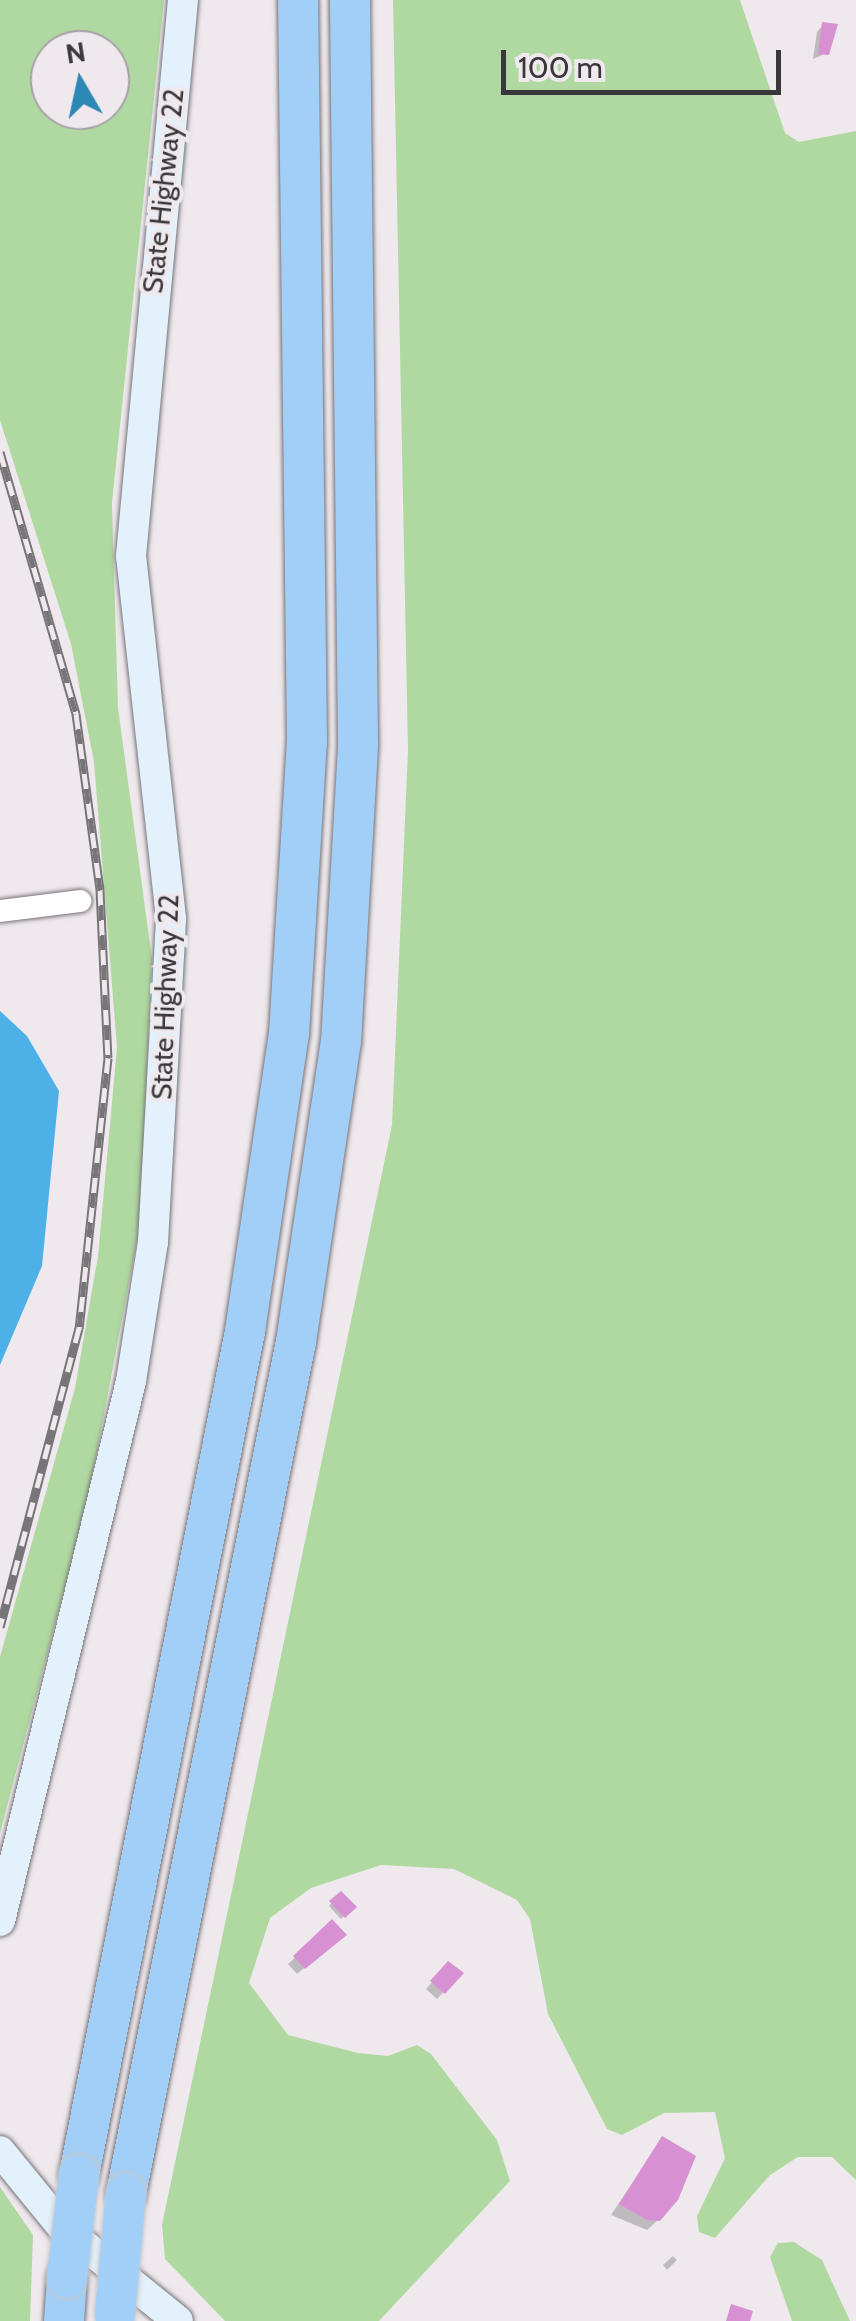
<!DOCTYPE html>
<html>
<head>
<meta charset="utf-8">
<style>
  body { margin:0 }
  #map { position:relative; width:856px; height:2321px; overflow:hidden; background:#efe9ee; font-family:Cabin,sans-serif }
  div>[style] { position:absolute }
  .green>* { inset:0; background:#afd9a1 }
  .water>* { inset:0; background:#4db0e7 }
  .shadow>* { inset:0; background:#0003 }
  .building>* { inset:0; background:#d791d3 }
  .roads { filter:drop-shadow(0 0 2px #797478) drop-shadow(0 0 2px #797478) }
  .minor>* { height:22px; margin:-11px; padding:0 11px; transform-origin:11px; border-radius:11px; background:#fff }
  .secondary>* { height:30px; margin:-15px; padding:0 15px; transform-origin:15px; border-radius:15px; background:#e3f1fd }
  .motorway>* { height:40px; margin:-20px; padding:0 20px; transform-origin:20px; border-radius:20px; background:#a1cff8 }
  .rail>* { height:9px; margin-top:-4.5px; transform-origin:0; background:repeating-linear-gradient(90deg,#efe9ee 0 15px,#787578 0 30px); box-sizing:border-box; border-block:2px solid #787578 }
  .bridges { filter:drop-shadow(0 0 2px #c8c7c8) drop-shadow(0 0 2px #c8c7c8) }
  .motorway-bridge>* { height:40px; margin:-20px; padding:0 20px; transform-origin:20px; border-radius:20px; background:#a1cff8 }
  span { translate:-50% -50%; white-space:nowrap; text-align:center; line-height:1.15; -webkit-text-stroke:8px #efe9ee; paint-order:stroke }
  .street-label { font-size:28px; color:#393739 }
  .north { position:absolute; left:30px; top:30px; width:100px; height:100px; box-sizing:border-box; background:#efe9ee; border:2px solid #a6a2a6; border-radius:50%; rotate:351deg; font-size:28px; font-weight:700; line-height:40px; text-align:center; color:#393739 }
  .north::after { content:''; display:block; margin:auto; width:35px; height:45px; background:#2c88b5; clip-path:polygon(50% 0,100% 100%,50% 72%,0 100%) }
  .scale { position:absolute; left:501px; top:50px; width:280px; height:45px; box-sizing:border-box; border:5px solid #393739; border-top:0; padding-left:12px; font-size:30px; line-height:35px; white-space:nowrap; color:#393739; -webkit-text-stroke:8px #efe9ee; paint-order:stroke }
</style>
</head>
<body>
<div id="map">
  <div class="green">
    <i style="clip-path:polygon(evenodd,0 0,164px 0,112px 503px,118px 708px,152px 959px,140px 1224px,88px 1499px,0 1833px,0 1657px,75px 1388px,98px 1256px,117px 1047px,94px 762px,71px 644px,0 420px,0 0,50px 50px,110px 50px,110px 110px,50px 110px,50px 50px)"></i>
    <i style="clip-path:polygon(393px 0,740px 0,785px 133px,799px 142px,856px 131px,856px 2180px,832px 2157px,798px 2157px,770px 2175px,715px 2238px,699px 2232px,697px 2216px,725px 2158px,715px 2112px,664px 2113px,622px 2135px,607px 2129px,548px 2014px,530px 1919px,517px 1900px,454px 1869px,381px 1865px,311px 1888px,270px 1918px,249px 1983px,288px 2035px,358px 2053px,388px 2056px,417px 2045px,431px 2054px,497px 2140px,510px 2181px,379px 2321px,225px 2321px,165px 2259px,162px 2225px,392px 1125px,408px 749px)"></i>
    <i style="clip-path:polygon(0 2187px,33px 2235px,30px 2321px,0 2321px)"></i>
    <i style="clip-path:polygon(794px 2242px,822px 2260px,850px 2321px,792px 2321px,770px 2257px,778px 2243px)"></i>
  </div>
  <div class="water">
    <i style="clip-path:polygon(0 1011px,27px 1036px,59px 1091px,42px 1266px,0 1365px)"></i>
  </div>
  <div class="shadow">
    <i style="clip-path:polygon(823px 25px,827px 53px,813px 59px,817px 32px)"></i>
    <i style="clip-path:polygon(340px 1894px,353px 1907px,341px 1919px,329px 1906px)"></i>
    <i style="clip-path:polygon(332px 1923px,337px 1941px,297px 1974px,288px 1964px)"></i>
    <i style="clip-path:polygon(449px 1963px,461px 1973px,437px 1999px,426px 1989px)"></i>
    <i style="clip-path:polygon(662px 2139px,658px 2220px,647px 2230px,611px 2215px)"></i>
    <i style="clip-path:polygon(673px 2256px,677px 2260px,667px 2270px,663px 2265px)"></i>
  </div>
  <div class="building">
    <i style="clip-path:polygon(822px 22px,838px 24px,829px 55px,818px 54px)"></i>
    <i style="clip-path:polygon(341px 1891px,357px 1907px,345px 1918px,329px 1901px)"></i>
    <i style="clip-path:polygon(332px 1919px,347px 1935px,305px 1969px,293px 1956px)"></i>
    <i style="clip-path:polygon(448px 1961px,464px 1973px,445px 1994px,430px 1981px)"></i>
    <i style="clip-path:polygon(662px 2136px,696px 2156px,678px 2200px,660px 2221px,647px 2220px,619px 2204px)"></i>
    <i style="clip-path:polygon(731px 2304px,753px 2311px,750px 2321px,726px 2321px)"></i>
  </div>
  <div class="roads">
    <div class="minor">
      <i style="left:0;top:911px;width:81px;rotate:-7.1deg"></i>
    </div>
    <div class="secondary">
      <i style="left:0;top:1921px;width:556px;rotate:-76.36deg"></i>
      <i style="left:131px;top:1381px;width:141px;rotate:-81deg"></i>
      <i style="left:153px;top:1242px;width:324px;rotate:-86.8deg"></i>
      <i style="left:171px;top:918px;width:364px;rotate:-96.3deg"></i>
      <i style="left:131px;top:556px;width:558px;rotate:-84.66deg"></i>
      <i style="left:0;top:2151px;width:98px;rotate:50.8deg"></i>
      <i style="left:62px;top:2227px;width:149px;rotate:39deg"></i>
    </div>
    <div class="motorway">
      <i style="left:79px;top:2175px;width:860px;rotate:-78.87deg"></i>
      <i style="left:245px;top:1331px;width:300px;rotate:-81.6deg"></i>
      <i style="left:289px;top:1034px;width:293px;rotate:-86.5deg"></i>
      <i style="left:307px;top:742px;width:742px;rotate:-90.69deg"></i>
      <i style="left:126px;top:2194px;width:869px;rotate:-78.72deg"></i>
      <i style="left:296px;top:1342px;width:303px;rotate:-81.5deg"></i>
      <i style="left:341px;top:1042px;width:299px;rotate:-86.7deg"></i>
      <i style="left:358px;top:743px;width:743px;rotate:-90.62deg"></i>
      <i style="left:64px;top:2321px;width:43px;rotate:-86deg"></i>
    </div>
  </div>
  <div class="rail">
    <i style="left:0;top:452px;width:273px;rotate:73.8deg"></i>
    <i style="left:76px;top:714px;width:178px;rotate:82.2deg"></i>
    <i style="left:100px;top:890px;width:168px;rotate:87.3deg"></i>
    <i style="left:108px;top:1058px;width:272px;rotate:96.1deg"></i>
    <i style="left:79px;top:1328px;width:309px;rotate:104.8deg"></i>
  </div>
  <div class="bridges">
    <div class="motorway-bridge">
      <i style="left:67px;top:2278px;width:104px;rotate:-83.4deg"></i>
      <i style="left:115px;top:2314px;width:121px;rotate:-84.8deg"></i>
    </div>
  </div>
  <div class="street-label">
    <span style="left:163px;top:191px;rotate:-84deg">State Highway 22</span>
    <span style="left:165px;top:997px;rotate:-88deg">State Highway 22</span>
  </div>
  <div class="north">N</div>
  <div class="scale">100 m</div>
</div>
</body>
</html>
